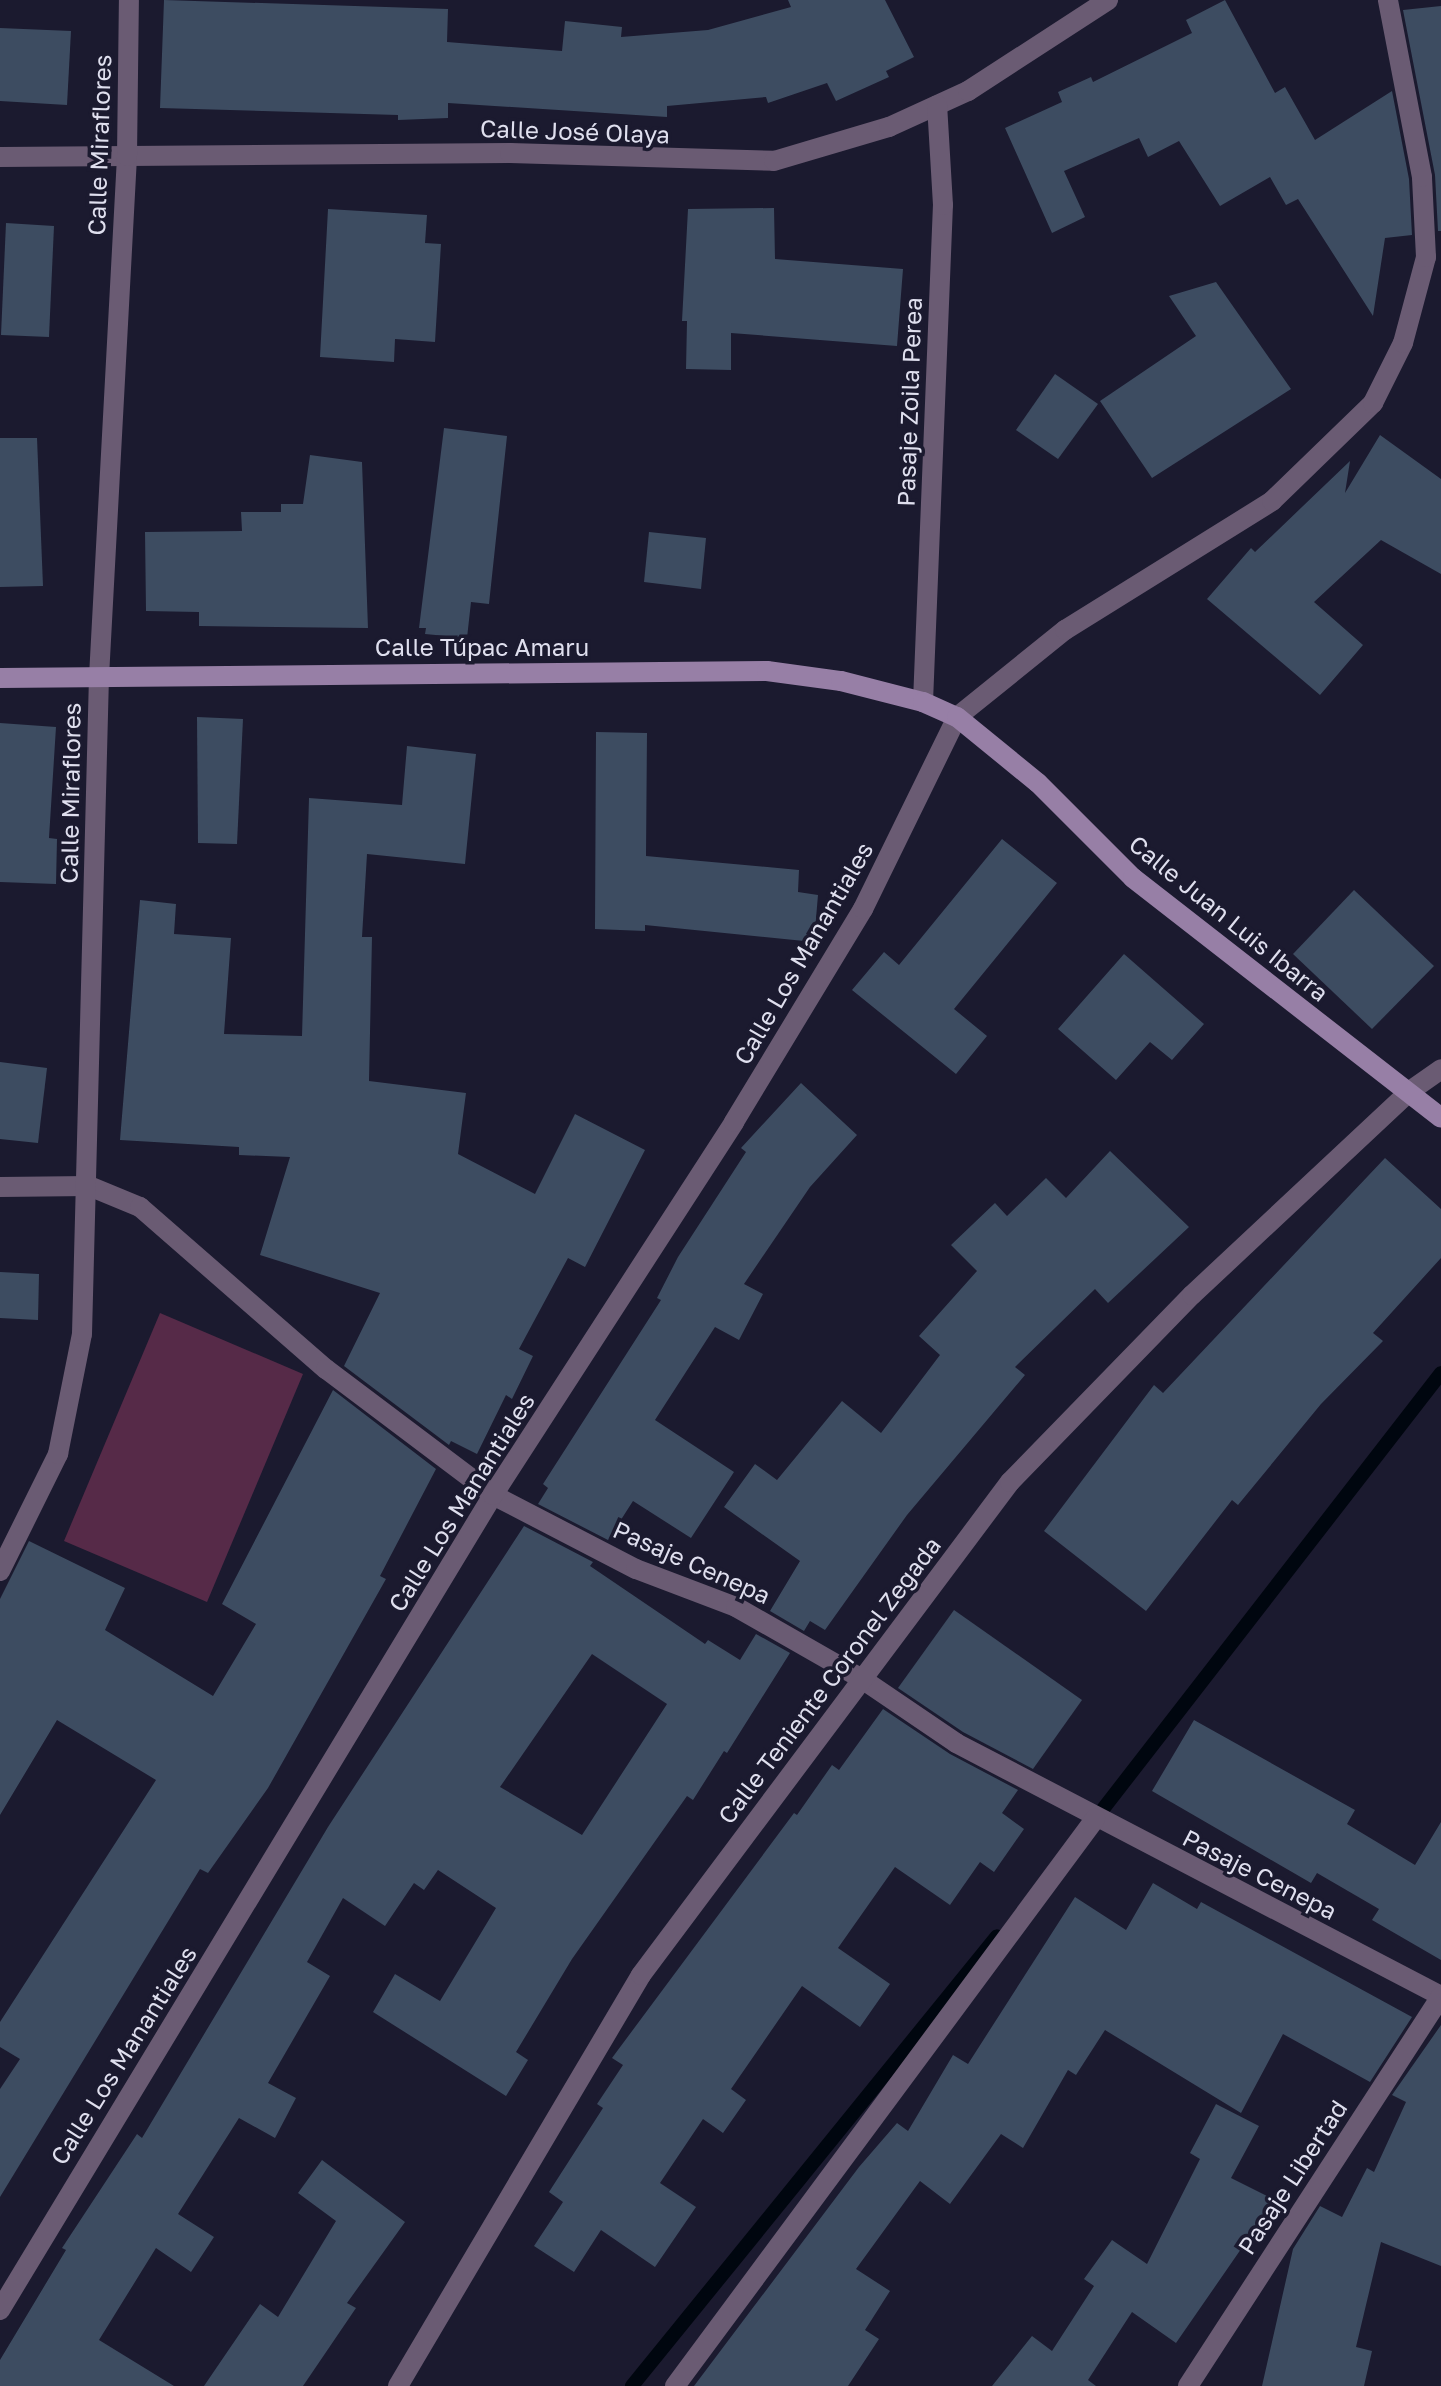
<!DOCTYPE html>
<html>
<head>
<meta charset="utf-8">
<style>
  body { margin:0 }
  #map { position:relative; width:1441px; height:2386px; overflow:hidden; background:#1b1a2f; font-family:"Golos Text",sans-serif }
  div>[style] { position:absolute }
  .green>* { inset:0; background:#562a48 }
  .stream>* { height:14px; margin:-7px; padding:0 7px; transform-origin:7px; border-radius:7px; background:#00060f }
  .building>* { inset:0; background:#3d4c61 }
  .street>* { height:20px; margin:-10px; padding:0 10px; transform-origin:10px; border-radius:10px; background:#6a5b73 }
  .secondary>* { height:20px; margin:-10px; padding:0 10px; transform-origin:10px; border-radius:10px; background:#977fa6 }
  span { translate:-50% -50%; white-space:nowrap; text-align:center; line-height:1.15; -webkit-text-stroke:7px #1b1a2f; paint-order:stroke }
  .street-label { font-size:24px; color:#dfdfee }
</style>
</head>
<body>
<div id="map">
  <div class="green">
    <i style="clip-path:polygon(160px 1313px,303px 1374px,207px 1602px,64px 1541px)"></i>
  </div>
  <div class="stream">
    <i style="left:1093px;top:1822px;width:568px;rotate:-52.22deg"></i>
    <i style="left:632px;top:2386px;width:579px;rotate:-50.95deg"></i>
  </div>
  <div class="building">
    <i style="clip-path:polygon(164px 0,448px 9px,447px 42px,562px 51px,565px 21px,622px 27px,621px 37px,708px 30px,791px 7px,788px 0,885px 0,914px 57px,886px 71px,889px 77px,836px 101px,827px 83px,768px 103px,766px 97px,667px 106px,667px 117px,448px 103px,448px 118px,398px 120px,398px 115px,160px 108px)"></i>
    <i style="clip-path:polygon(1225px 0,1275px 93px,1285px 87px,1315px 140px,1392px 91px,1409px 179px,1412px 235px,1385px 238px,1373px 316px,1298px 199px,1286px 205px,1270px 177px,1220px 206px,1179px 141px,1148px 157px,1139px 138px,1064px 171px,1085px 217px,1052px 233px,1005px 128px,1062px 102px,1058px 92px,1091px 77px,1093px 82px,1192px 33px,1186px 20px)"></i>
    <i style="clip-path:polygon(1441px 6px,1441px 231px,1438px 231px,1435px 175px,1403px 10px)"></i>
    <i style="clip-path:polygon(0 28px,71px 31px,67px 105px,0 101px)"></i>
    <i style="clip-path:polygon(774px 208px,775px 259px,903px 269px,897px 346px,731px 333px,731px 370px,686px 369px,687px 321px,682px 321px,688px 209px)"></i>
    <i style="clip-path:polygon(328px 209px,427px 215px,425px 243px,441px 244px,435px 342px,395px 339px,394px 362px,320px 357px)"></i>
    <i style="clip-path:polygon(6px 223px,54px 226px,49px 337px,1px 335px)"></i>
    <i style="clip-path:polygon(1216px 282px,1291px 389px,1152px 478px,1100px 401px,1196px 336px,1169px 296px)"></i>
    <i style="clip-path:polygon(1055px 374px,1098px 404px,1058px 459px,1016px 430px)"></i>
    <i style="clip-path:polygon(444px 428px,507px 436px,489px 604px,471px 602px,467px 638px,425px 634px,426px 628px,419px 628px)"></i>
    <i style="clip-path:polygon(1380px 435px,1441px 479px,1441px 574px,1381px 540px,1314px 602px,1363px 645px,1320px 695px,1207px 599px,1251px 548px,1255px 552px,1350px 461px,1345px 493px)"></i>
    <i style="clip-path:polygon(0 438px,37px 438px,43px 586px,0 587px)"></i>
    <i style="clip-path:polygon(310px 455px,362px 462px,368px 628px,199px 626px,199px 612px,146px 611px,145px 532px,242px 531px,241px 512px,281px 512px,281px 504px,303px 504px)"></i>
    <i style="clip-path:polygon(649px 532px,706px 538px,701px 589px,644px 582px)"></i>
    <i style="clip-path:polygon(197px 717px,243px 719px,237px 844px,198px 843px)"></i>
    <i style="clip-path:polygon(0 723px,56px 727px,49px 838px,57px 839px,56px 884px,0 882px)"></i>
    <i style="clip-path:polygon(596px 732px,647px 733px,646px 856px,799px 870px,798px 892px,818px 895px,814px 942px,645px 925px,645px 931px,595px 929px)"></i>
    <i style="clip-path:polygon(407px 746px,476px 754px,465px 864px,367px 854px,362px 937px,372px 937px,369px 1081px,466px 1093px,458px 1154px,535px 1194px,575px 1114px,645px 1150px,585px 1267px,568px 1258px,519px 1349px,533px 1356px,512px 1399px,506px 1395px,477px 1454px,451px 1441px,449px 1445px,344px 1366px,380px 1293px,260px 1255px,290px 1157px,239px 1155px,239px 1147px,120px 1140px,140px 900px,176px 904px,174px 934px,231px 938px,224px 1034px,302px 1036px,309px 798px,402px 805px)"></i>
    <i style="clip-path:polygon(1002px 839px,1057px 883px,954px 1009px,987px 1036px,956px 1074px,852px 990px,884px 952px,899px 965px)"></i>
    <i style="clip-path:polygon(1354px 890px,1434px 966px,1372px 1029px,1293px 954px)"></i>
    <i style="clip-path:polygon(1124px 954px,1204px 1024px,1172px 1060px,1150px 1042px,1116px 1080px,1058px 1029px)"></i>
    <i style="clip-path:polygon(0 1062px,47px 1068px,38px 1143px,0 1139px)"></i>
    <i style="clip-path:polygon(801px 1083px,857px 1135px,810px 1187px,744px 1284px,763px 1294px,739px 1340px,715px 1327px,655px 1420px,734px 1472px,691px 1538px,633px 1501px,608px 1540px,538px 1504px,548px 1488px,543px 1484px,661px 1300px,657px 1298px,678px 1257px,746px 1152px,741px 1148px)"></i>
    <i style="clip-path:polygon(1110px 1151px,1189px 1227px,1108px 1303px,1095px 1289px,1015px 1367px,1025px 1375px,907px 1515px,825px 1630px,810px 1621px,804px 1631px,770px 1611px,800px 1561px,724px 1507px,755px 1464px,777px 1480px,842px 1401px,881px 1433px,940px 1355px,919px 1336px,977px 1271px,951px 1245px,995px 1203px,1007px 1216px,1046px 1178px,1066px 1198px)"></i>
    <i style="clip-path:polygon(1385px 1158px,1441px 1209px,1441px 1258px,1373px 1333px,1383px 1341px,1321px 1404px,1238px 1505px,1232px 1500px,1146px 1611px,1044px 1531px,1154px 1385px,1163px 1393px)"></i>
    <i style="clip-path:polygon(0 1272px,39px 1274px,38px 1320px,0 1318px)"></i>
    <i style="clip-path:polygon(333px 1390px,436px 1469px,380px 1576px,386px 1579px,268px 1788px,208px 1873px,200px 1869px,0 2197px,0 2089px,20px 2059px,0 2047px,0 2022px,156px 1780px,57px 1720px,0 1815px,0 1599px,29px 1541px,125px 1588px,105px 1630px,213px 1696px,256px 1624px,222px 1604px)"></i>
    <i style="clip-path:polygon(evenodd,524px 1526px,593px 1562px,590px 1566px,705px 1644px,708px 1640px,740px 1660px,756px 1634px,790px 1653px,727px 1753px,724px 1751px,693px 1800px,687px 1796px,572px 1959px,516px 2052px,528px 2060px,506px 2096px,373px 2012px,395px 1974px,440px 2001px,496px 1908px,438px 1870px,424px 1890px,414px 1883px,385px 1926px,343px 1898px,307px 1962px,330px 1976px,268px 2083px,296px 2098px,275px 2138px,239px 2118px,178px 2214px,214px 2237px,191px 2272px,156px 2248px,99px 2340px,174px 2386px,0 2386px,0 2360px,66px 2250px,62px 2248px,137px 2134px,142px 2138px,328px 1827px,524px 1526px,592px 1654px,667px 1704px,582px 1835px,500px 1787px,592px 1654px)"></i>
    <i style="clip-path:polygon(954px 1610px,1082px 1700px,1033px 1769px,963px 1732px,898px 1688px)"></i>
    <i style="clip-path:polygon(883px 1709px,950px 1754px,1018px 1790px,1002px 1813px,1024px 1829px,994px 1872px,980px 1862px,950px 1905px,895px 1867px,838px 1948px,890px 1984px,860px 2027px,802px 1986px,731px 2089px,746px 2100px,723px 2133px,703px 2119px,660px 2183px,696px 2207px,655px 2267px,601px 2230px,574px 2272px,534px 2246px,563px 2202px,549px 2192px,603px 2108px,597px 2104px,623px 2065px,612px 2058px,794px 1813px,797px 1815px,832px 1765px,839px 1770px)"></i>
    <i style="clip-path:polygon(1194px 1720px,1355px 1810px,1347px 1824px,1415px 1865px,1441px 1822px,1441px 1960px,1372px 1920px,1379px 1909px,1317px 1873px,1311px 1883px,1152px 1791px)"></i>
    <i style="clip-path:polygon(1153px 1883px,1197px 1909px,1201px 1902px,1412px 2017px,1370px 2082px,1283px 2034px,1241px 2113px,1105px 2030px,1076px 2075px,1068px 2070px,1023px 2148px,1001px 2134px,950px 2204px,920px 2181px,856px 2269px,890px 2291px,865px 2330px,879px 2339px,848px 2386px,694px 2386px,859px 2167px,897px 2123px,908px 2131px,953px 2055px,968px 2064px,1075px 1897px,1126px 1930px)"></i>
    <i style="clip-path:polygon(1441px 2025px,1441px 2266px,1381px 2242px,1356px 2347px,1372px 2351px,1364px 2386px,1262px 2386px,1293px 2249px,1320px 2206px,1342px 2217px,1367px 2168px,1374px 2172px,1406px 2102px,1392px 2095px)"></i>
    <i style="clip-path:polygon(1216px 2104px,1259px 2126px,1231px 2178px,1275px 2200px,1176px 2343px,1132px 2312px,1088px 2380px,1096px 2386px,992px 2386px,1032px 2336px,1052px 2351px,1094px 2286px,1084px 2279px,1112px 2240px,1147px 2264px,1200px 2159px,1190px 2153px)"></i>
    <i style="clip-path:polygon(322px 2160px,405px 2222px,347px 2303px,356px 2308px,303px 2386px,204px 2386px,260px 2304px,278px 2317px,336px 2221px,298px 2193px)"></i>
  </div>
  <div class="street">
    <i style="left:0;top:157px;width:510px;rotate:-0.45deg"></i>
    <i style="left:510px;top:153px;width:264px;rotate:1.7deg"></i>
    <i style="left:774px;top:161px;width:120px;rotate:-16.5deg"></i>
    <i style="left:889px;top:127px;width:87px;rotate:-24.5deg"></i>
    <i style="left:968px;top:91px;width:167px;rotate:-33deg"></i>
    <i style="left:923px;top:702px;width:497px;rotate:-87.7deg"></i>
    <i style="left:943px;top:205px;width:100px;rotate:-93.4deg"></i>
    <i style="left:0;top:1187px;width:89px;rotate:-0.6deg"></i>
    <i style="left:89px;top:1186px;width:55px;rotate:22.4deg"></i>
    <i style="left:140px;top:1207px;width:247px;rotate:41.1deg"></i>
    <i style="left:326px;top:1369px;width:209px;rotate:37deg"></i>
    <i style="left:493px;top:1495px;width:161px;rotate:27.4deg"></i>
    <i style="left:636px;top:1569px;width:107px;rotate:20.8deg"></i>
    <i style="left:736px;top:1607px;width:145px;rotate:29.7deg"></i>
    <i style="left:862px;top:1679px;width:114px;rotate:34.2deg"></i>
    <i style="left:956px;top:1743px;width:547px;rotate:27.55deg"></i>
    <i style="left:0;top:1571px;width:131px;rotate:-63.6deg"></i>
    <i style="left:58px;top:1454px;width:122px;rotate:-78.7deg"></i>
    <i style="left:82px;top:1334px;width:657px;rotate:-88.52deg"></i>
    <i style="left:99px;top:677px;width:522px;rotate:-86.92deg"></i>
    <i style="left:127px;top:156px;width:156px;rotate:-89.3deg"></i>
    <i style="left:0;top:2310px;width:953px;rotate:-58.83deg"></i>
    <i style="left:493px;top:1495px;width:444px;rotate:-57.1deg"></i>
    <i style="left:734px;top:1122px;width:249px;rotate:-58.8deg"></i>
    <i style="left:863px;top:909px;width:214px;rotate:-63.9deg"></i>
    <i style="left:957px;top:717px;width:139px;rotate:-38.9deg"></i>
    <i style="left:1065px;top:630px;width:244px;rotate:-31.9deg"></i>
    <i style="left:1272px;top:501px;width:141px;rotate:-44.1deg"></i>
    <i style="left:1373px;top:403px;width:67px;rotate:-63.4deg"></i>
    <i style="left:1403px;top:343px;width:89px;rotate:-75deg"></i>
    <i style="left:1426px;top:257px;width:80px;rotate:-92.9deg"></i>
    <i style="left:1422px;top:177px;width:180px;rotate:-100.9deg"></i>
    <i style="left:398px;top:2386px;width:477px;rotate:-59.4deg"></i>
    <i style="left:641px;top:1975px;width:616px;rotate:-53.19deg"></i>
    <i style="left:1010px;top:1482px;width:261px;rotate:-45.8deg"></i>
    <i style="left:1192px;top:1295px;width:299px;rotate:-43.1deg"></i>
    <i style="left:1410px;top:1091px;width:38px;rotate:-35deg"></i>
    <i style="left:675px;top:2386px;width:706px;rotate:-53.47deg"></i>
    <i style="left:1188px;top:2386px;width:465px;rotate:-57deg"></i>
  </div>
  <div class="secondary">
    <i style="left:0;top:678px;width:767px;rotate:-0.52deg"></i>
    <i style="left:767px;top:671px;width:75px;rotate:7.7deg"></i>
    <i style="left:841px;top:681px;width:85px;rotate:14.4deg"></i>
    <i style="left:923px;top:702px;width:37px;rotate:24deg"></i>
    <i style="left:957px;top:717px;width:104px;rotate:39.2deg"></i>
    <i style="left:1038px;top:783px;width:134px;rotate:45deg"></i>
    <i style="left:1133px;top:878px;width:390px;rotate:37.9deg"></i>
  </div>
  <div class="street-label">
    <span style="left:575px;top:131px;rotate:2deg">Calle José Olaya</span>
    <span style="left:99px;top:145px;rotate:-88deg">Calle Miraflores</span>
    <span style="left:909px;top:402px;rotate:-88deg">Pasaje Zoila Perea</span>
    <span style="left:482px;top:647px">Calle Túpac Amaru</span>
    <span style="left:70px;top:793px;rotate:-89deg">Calle Miraflores</span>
    <span style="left:1229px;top:918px;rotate:39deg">Calle Juan Luis Ibarra</span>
    <span style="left:803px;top:953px;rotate:-60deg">Calle Los Manantiales</span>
    <span style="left:461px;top:1502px;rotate:-58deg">Calle Los Manantiales</span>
    <span style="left:692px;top:1562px;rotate:24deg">Pasaje Cenepa</span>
    <span style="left:829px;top:1680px;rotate:-53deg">Calle Teniente Coronel Zegada</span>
    <span style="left:1260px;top:1874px;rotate:27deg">Pasaje Cenepa</span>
    <span style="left:123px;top:2055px;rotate:-58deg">Calle Los Manantiales</span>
    <span style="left:1292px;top:2177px;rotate:-57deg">Pasaje Libertad</span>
  </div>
</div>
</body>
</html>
